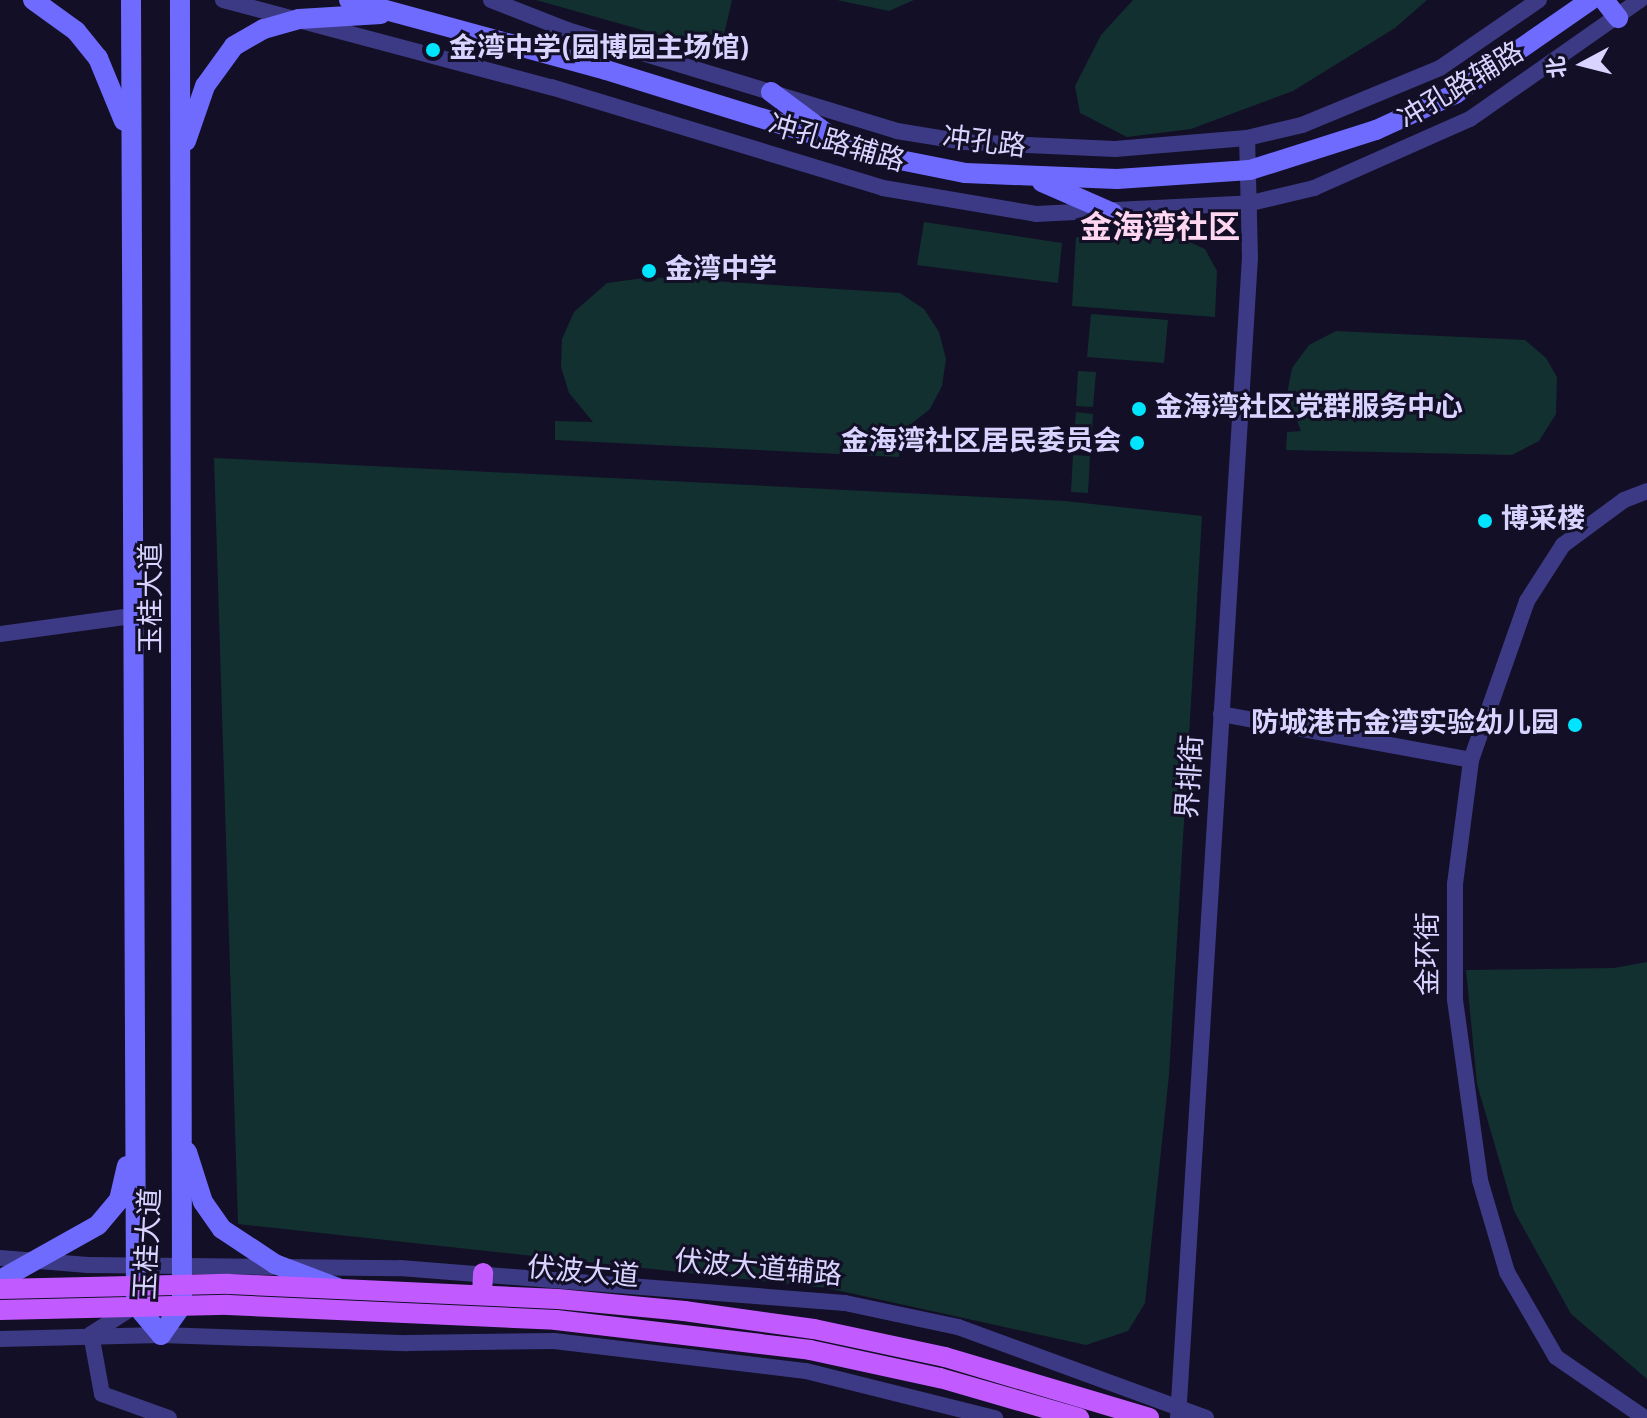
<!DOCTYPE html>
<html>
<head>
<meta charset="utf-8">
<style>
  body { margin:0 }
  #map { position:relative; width:1647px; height:1418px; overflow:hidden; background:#130f26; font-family:Overpass,"Noto Sans SC",sans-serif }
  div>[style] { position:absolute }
  .green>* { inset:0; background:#12302f }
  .minor>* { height:16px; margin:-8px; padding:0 8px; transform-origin:8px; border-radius:8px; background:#3d3a85 }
  .secondary>* { height:20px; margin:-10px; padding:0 10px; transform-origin:10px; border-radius:10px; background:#6f6bff }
  .primary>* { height:20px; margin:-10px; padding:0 10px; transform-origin:10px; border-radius:10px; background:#c25bff }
  .dots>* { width:22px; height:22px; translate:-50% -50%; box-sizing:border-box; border:4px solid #130f26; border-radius:50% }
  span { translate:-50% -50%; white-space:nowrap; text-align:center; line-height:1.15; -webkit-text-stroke:6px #130f26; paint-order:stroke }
  .poi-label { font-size:28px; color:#d9d4ff; font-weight:700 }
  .left { translate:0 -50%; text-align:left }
  .right { translate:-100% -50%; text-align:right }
  .street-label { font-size:28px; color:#d9d4ff }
  .quarter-label { font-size:32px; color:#ffd6f0; font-weight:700 }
  .north { position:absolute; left:1543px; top:24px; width:80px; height:80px; -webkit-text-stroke:6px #130f26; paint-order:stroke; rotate:263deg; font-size:22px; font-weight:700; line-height:32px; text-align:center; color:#d9d4ff }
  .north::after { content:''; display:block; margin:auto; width:28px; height:36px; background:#d9d4ff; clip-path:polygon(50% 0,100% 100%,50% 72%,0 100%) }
</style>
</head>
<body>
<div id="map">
  <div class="green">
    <i style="clip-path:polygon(536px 0,732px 0,720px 52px)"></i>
    <i style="clip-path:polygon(837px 0,914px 0,889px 11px)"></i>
    <i style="clip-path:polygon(1133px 0,1427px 0,1395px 28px,1293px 91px,1191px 129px,1127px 137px,1080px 113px,1075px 86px,1101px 35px)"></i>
    <i style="clip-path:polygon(924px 222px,1062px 243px,1058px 283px,917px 265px)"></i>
    <i style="clip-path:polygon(1076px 237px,1183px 239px,1205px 249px,1217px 271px,1215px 317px,1072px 306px)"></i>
    <i style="clip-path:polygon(651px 277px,900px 293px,924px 309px,939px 332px,946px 359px,942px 386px,930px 409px,900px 433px,899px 457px,555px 440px,555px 421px,593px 422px,569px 393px,561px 367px,562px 339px,574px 312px,607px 283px)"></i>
    <i style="clip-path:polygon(1091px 314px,1168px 320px,1164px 363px,1087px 357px)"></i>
    <i style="clip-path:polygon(1336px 331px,1525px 340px,1546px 358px,1557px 377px,1556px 414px,1539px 441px,1512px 455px,1286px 450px,1287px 432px,1301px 431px,1287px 394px,1292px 368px,1309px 345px)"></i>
    <i style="clip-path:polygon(1078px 371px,1096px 372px,1093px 407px,1076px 406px)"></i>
    <i style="clip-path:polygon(1076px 412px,1093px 414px,1091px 450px,1073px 449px)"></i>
    <i style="clip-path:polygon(1073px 455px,1090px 456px,1088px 493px,1071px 492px)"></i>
    <i style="clip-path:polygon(214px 458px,1065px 501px,1202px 516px,1169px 1075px,1145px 1303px,1128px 1331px,1086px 1345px,827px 1288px,238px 1224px)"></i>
    <i style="clip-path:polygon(1647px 962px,1647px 1379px,1571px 1314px,1514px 1211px,1477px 1084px,1466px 970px,1614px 968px)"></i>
  </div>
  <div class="minor">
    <i style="left:223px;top:0;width:339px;rotate:14.9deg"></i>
    <i style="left:551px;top:87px;width:347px;rotate:16.9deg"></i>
    <i style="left:883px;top:188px;width:155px;rotate:9.6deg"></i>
    <i style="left:1036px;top:214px;width:215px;rotate:-2.9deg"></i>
    <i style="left:1251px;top:203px;width:65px;rotate:-13.4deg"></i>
    <i style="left:1314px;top:188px;width:171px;rotate:-23.9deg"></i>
    <i style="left:1470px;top:119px;width:208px;rotate:-35deg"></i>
    <i style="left:491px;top:0;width:82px;rotate:21.5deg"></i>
    <i style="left:567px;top:30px;width:345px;rotate:17deg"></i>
    <i style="left:897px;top:131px;width:69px;rotate:9.2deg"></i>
    <i style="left:965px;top:142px;width:150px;rotate:2.7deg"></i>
    <i style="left:1115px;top:149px;width:132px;rotate:-4.8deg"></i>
    <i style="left:1247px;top:138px;width:57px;rotate:-13.3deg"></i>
    <i style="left:1302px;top:125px;width:149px;rotate:-22.4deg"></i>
    <i style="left:1440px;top:68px;width:120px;rotate:-34.5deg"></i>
    <i style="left:0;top:634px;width:133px;rotate:-7.8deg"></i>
    <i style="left:1221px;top:714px;width:254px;rotate:10.4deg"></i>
    <i style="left:0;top:1258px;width:88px;rotate:4.5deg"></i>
    <i style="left:88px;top:1265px;width:312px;rotate:0.6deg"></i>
    <i style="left:400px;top:1268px;width:446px;rotate:4.5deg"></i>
    <i style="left:845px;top:1303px;width:116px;rotate:12deg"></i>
    <i style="left:958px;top:1327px;width:264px;rotate:20.1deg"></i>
    <i style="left:135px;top:1306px;width:52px;rotate:147.5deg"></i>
    <i style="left:91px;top:1334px;width:61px;rotate:79.6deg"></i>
    <i style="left:102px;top:1394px;width:71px;rotate:19.7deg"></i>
    <i style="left:0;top:1339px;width:161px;rotate:-1.4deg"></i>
    <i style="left:161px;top:1335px;width:246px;rotate:1.9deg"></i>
    <i style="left:407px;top:1343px;width:147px;rotate:-0.8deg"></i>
    <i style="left:554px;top:1341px;width:254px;rotate:6.8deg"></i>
    <i style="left:806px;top:1371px;width:195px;rotate:14deg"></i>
    <i style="left:1178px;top:1418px;width:1162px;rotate:-86.45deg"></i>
    <i style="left:1250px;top:258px;width:120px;rotate:-91.4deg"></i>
    <i style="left:1645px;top:1418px;width:108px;rotate:-145.6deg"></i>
    <i style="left:1556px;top:1357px;width:98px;rotate:-120deg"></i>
    <i style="left:1507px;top:1272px;width:96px;rotate:-106.4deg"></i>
    <i style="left:1480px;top:1180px;width:183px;rotate:-97.9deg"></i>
    <i style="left:1455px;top:999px;width:115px;rotate:-90deg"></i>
    <i style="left:1455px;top:884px;width:125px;rotate:-82.6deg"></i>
    <i style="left:1471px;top:760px;width:169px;rotate:-70.6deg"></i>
    <i style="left:1527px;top:601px;width:67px;rotate:-57.3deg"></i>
    <i style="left:1563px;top:545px;width:76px;rotate:-36.4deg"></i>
    <i style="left:1624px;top:500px;width:25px;rotate:-21deg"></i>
  </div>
  <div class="secondary">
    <i style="left:33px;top:0;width:53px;rotate:35.8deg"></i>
    <i style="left:76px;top:31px;width:35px;rotate:51deg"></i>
    <i style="left:98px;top:58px;width:68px;rotate:67.6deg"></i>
    <i style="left:131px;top:0;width:1305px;rotate:89.78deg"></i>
    <i style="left:136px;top:1305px;width:39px;rotate:50deg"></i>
    <i style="left:161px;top:1335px;width:37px;rotate:-55deg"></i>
    <i style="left:182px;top:1305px;width:1305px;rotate:-90.09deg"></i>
    <i style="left:349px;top:0;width:266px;rotate:15.2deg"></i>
    <i style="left:606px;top:70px;width:297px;rotate:17.2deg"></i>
    <i style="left:890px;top:158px;width:76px;rotate:11.3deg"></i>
    <i style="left:965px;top:173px;width:152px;rotate:2.3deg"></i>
    <i style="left:1117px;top:179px;width:133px;rotate:-3.9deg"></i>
    <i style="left:1250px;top:170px;width:132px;rotate:-17.6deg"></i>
    <i style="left:1376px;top:130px;width:87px;rotate:-24.5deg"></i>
    <i style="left:1455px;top:94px;width:165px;rotate:-34.7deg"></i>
    <i style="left:1604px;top:0;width:23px;rotate:52deg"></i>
    <i style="left:771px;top:92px;width:69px;rotate:36.7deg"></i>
    <i style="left:186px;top:141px;width:58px;rotate:-70.9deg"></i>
    <i style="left:205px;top:86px;width:49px;rotate:-54.1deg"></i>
    <i style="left:234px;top:46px;width:34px;rotate:-30deg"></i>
    <i style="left:264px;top:29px;width:36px;rotate:-16deg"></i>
    <i style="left:299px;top:19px;width:82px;rotate:-3.5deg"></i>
    <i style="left:1042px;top:182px;width:77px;rotate:23.6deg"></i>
    <i style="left:187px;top:1152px;width:52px;rotate:72.3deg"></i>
    <i style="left:203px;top:1202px;width:33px;rotate:55deg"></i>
    <i style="left:222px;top:1229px;width:64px;rotate:33.4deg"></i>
    <i style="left:275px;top:1264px;width:67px;rotate:20.9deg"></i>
    <i style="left:0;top:1280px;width:112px;rotate:-29.3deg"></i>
    <i style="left:98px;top:1225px;width:33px;rotate:-50deg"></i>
    <i style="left:119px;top:1200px;width:35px;rotate:-77deg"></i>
  </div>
  <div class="primary">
    <i style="left:0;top:1289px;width:229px;rotate:-1.3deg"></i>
    <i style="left:229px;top:1284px;width:329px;rotate:2.6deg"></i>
    <i style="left:558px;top:1299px;width:127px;rotate:5.4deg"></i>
    <i style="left:684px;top:1311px;width:131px;rotate:7.9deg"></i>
    <i style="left:814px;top:1329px;width:134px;rotate:12.1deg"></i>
    <i style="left:945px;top:1357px;width:213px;rotate:16.6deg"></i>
    <i style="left:482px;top:1294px;width:21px;rotate:-87deg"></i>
    <i style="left:0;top:1310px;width:228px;rotate:-1.3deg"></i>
    <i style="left:228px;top:1305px;width:328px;rotate:2.6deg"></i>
    <i style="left:556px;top:1320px;width:256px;rotate:6.7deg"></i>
    <i style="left:810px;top:1350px;width:133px;rotate:12.2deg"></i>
    <i style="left:940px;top:1378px;width:145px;rotate:16.1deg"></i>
  </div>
  <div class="dots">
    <i style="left:433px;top:50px;background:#00e5ff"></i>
    <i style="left:649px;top:271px;background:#00e5ff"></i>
    <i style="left:1139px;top:409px;background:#00e5ff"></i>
    <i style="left:1137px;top:443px;background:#00e5ff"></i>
    <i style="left:1485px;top:521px;background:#00e5ff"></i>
    <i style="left:1575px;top:725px;background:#00e5ff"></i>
  </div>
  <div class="poi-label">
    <span class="left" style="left:449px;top:50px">金湾中学(园博园主场馆)</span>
    <span class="left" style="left:665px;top:271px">金湾中学</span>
    <span class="left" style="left:1155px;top:409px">金海湾社区党群服务中心</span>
    <span class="right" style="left:1121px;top:443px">金海湾社区居民委员会</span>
    <span class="left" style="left:1501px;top:521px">博采楼</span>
    <span class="right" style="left:1559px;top:725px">防城港市金湾实验幼儿园</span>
  </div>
  <div class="street-label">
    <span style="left:1462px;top:87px;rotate:-31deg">冲孔路辅路</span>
    <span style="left:984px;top:144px;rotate:7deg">冲孔路</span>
    <span style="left:836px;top:145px;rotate:16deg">冲孔路辅路</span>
    <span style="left:153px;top:598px;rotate:-90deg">玉桂大道</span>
    <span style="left:1192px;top:777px;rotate:-86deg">界排街</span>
    <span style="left:1430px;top:954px;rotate:-90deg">金环街</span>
    <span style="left:150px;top:1244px;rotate:-87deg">玉桂大道</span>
    <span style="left:758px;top:1270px;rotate:5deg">伏波大道辅路</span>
    <span style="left:583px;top:1274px;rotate:5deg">伏波大道</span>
  </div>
  <div class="quarter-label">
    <span style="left:1160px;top:230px">金海湾社区</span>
  </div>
  <div class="north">北</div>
</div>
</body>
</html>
